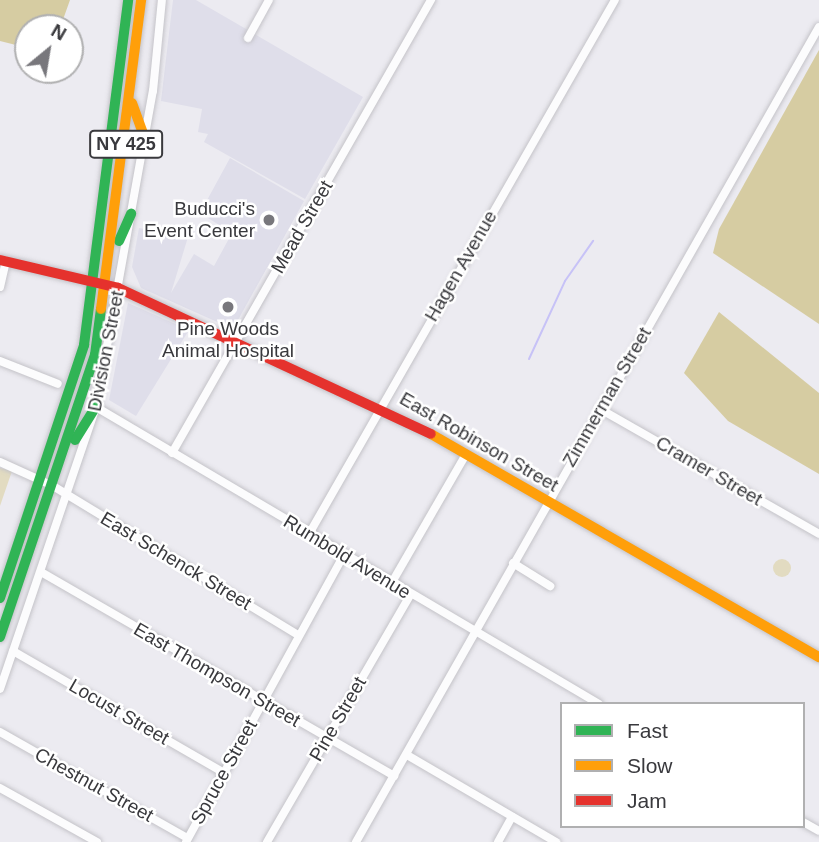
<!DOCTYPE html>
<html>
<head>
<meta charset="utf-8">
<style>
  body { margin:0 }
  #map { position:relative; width:819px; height:842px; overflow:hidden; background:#ecebf1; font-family:Helvetica,sans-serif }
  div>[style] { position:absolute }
  .built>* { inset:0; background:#dfdeea }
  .green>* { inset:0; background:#e2dbc1 }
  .round { border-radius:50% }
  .forest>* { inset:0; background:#d6cca2 }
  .stream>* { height:2px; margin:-1px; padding:0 1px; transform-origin:1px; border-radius:1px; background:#c7c2f7 }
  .roads { filter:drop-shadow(0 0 2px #c4c3c8) drop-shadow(0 0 2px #c4c3c8) }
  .street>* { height:8px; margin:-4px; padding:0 4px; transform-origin:4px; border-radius:4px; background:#fcfcfd }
  .fast>* { height:10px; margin:-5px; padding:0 5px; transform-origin:5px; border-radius:5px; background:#30b455 }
  .slow>* { height:10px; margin:-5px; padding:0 5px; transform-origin:5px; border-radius:5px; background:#ff9f0a }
  .jam>* { height:10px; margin:-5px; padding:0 5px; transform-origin:5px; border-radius:5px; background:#e5322d }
  .dots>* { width:19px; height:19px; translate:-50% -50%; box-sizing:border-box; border:4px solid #fff; border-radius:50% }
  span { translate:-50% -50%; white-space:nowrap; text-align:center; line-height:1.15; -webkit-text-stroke:5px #fff; paint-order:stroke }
  .shield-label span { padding:2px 5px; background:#fff; border:2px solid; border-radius:5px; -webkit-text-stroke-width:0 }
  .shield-label { font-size:18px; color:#39393d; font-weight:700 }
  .poi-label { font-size:19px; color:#39393d }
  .right { translate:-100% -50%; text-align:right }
  .street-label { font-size:19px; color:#39393d }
  .legend { position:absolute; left:560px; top:702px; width:245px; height:126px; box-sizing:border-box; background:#fff; border:2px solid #b0b0b1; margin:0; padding:9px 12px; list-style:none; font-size:21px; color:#39393d }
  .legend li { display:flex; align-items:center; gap:14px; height:35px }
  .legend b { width:35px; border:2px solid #b0b0b1 }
  .north { position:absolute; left:14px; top:14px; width:70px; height:70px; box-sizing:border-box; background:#fff; border:2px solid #b0b0b1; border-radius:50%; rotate:30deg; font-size:19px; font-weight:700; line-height:28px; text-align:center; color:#39393d }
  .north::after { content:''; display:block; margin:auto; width:24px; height:32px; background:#78777c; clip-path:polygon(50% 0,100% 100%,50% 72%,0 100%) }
</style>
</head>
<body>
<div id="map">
  <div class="built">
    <i style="clip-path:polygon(173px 0,196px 0,363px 97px,305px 199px,204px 142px,208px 134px,198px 132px,202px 109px,161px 101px)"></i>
    <i style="clip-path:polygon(230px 158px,304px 201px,233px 329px,141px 288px,132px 267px,139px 228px,188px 237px,171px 293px,194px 254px,214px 266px,232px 233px,200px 213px)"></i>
    <i style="clip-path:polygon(128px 303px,189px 330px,136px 416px,109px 400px)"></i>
  </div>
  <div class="green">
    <i style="clip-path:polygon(0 468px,12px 471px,0 506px)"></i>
    <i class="round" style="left:773px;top:559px;width:18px;height:18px"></i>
  </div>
  <div class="forest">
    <i style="clip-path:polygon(0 0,70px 0,60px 28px,28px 28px,28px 48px,0 41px)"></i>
    <i style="clip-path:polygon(819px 50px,819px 324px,713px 253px,719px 229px)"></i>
    <i style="clip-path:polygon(719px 312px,819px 393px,819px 474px,728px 421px,684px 373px)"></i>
  </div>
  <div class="stream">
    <i style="left:529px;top:359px;width:86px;rotate:-65.2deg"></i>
    <i style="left:565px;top:281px;width:49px;rotate:-55deg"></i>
  </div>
  <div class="roads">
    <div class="street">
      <i style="left:248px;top:38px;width:43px;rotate:-61.1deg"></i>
      <i style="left:0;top:287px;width:27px;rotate:-77deg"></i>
      <i style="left:0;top:361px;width:62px;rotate:21.6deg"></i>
      <i style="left:96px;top:407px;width:584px;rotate:30.56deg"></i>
      <i style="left:600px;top:409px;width:252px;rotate:29.7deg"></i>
      <i style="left:172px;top:453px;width:522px;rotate:-60.24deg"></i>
      <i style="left:0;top:462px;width:58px;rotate:24.4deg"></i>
      <i style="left:53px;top:486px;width:287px;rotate:31.3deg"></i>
      <i style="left:309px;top:534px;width:615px;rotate:-60.19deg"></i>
      <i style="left:513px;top:563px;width:44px;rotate:31.9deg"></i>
      <i style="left:41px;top:572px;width:408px;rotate:30deg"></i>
      <i style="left:391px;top:584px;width:150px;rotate:-60deg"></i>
      <i style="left:13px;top:651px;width:244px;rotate:30deg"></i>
      <i style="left:0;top:689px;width:298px;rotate:-71.2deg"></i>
      <i style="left:96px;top:407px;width:321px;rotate:-79.8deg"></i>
      <i style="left:153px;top:91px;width:91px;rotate:-84.4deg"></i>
      <i style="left:0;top:732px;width:215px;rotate:29.5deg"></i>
      <i style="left:407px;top:755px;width:173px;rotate:30.3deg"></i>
      <i style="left:0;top:788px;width:111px;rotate:29.1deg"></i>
      <i style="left:803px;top:822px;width:18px;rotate:29deg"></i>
      <i style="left:186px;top:842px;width:328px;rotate:-61.2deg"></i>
      <i style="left:267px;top:842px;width:285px;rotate:-59.9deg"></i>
      <i style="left:356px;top:842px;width:937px;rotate:-60.4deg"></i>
      <i style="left:498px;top:842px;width:29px;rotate:-61deg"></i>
    </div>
    <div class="fast">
      <i style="left:119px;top:241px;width:30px;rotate:-66deg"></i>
      <i style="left:75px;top:440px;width:39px;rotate:-58deg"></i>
      <i style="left:0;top:598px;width:267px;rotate:-71.6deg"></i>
      <i style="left:84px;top:345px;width:348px;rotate:-82.7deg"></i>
      <i style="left:0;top:637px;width:298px;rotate:-71.4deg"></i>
      <i style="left:95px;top:355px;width:46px;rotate:-82.6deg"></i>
    </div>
    <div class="slow">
      <i style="left:132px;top:103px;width:38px;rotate:70deg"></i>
      <i style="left:101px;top:309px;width:312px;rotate:-82.6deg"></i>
      <i style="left:431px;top:434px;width:448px;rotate:29.9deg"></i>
    </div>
    <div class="jam">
      <i style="left:0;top:260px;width:121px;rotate:13.3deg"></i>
      <i style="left:118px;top:288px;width:345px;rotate:25deg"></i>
    </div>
  </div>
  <div class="dots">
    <i style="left:269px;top:220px;background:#78777c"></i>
    <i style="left:228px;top:307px;background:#78777c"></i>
  </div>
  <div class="shield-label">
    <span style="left:126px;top:144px">NY 425</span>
  </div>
  <div class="poi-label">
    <span class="right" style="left:255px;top:220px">Buducci's<br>Event Center</span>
    <span style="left:228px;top:340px">Pine Woods<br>Animal Hospital</span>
  </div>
  <div class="street-label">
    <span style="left:302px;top:227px;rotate:-60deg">Mead Street</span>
    <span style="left:461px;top:266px;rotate:-60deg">Hagen Avenue</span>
    <span style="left:106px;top:351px;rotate:-79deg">Division Street</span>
    <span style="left:607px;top:397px;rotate:-60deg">Zimmerman Street</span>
    <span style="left:479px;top:442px;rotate:30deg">East Robinson Street</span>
    <span style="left:709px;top:471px;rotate:30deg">Cramer Street</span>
    <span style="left:347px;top:557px;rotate:31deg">Rumbold Avenue</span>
    <span style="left:176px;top:561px;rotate:31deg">East Schenck Street</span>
    <span style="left:217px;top:675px;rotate:30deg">East Thompson Street</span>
    <span style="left:119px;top:712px;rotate:30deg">Locust Street</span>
    <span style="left:338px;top:719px;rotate:-60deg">Pine Street</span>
    <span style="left:224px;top:772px;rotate:-61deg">Spruce Street</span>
    <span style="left:94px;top:785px;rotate:29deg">Chestnut Street</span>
  </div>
  <ul class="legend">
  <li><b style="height:9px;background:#30b455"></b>Fast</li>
  <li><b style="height:9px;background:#ff9f0a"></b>Slow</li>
  <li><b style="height:9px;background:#e5322d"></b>Jam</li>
  </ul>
  <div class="north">N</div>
</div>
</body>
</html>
